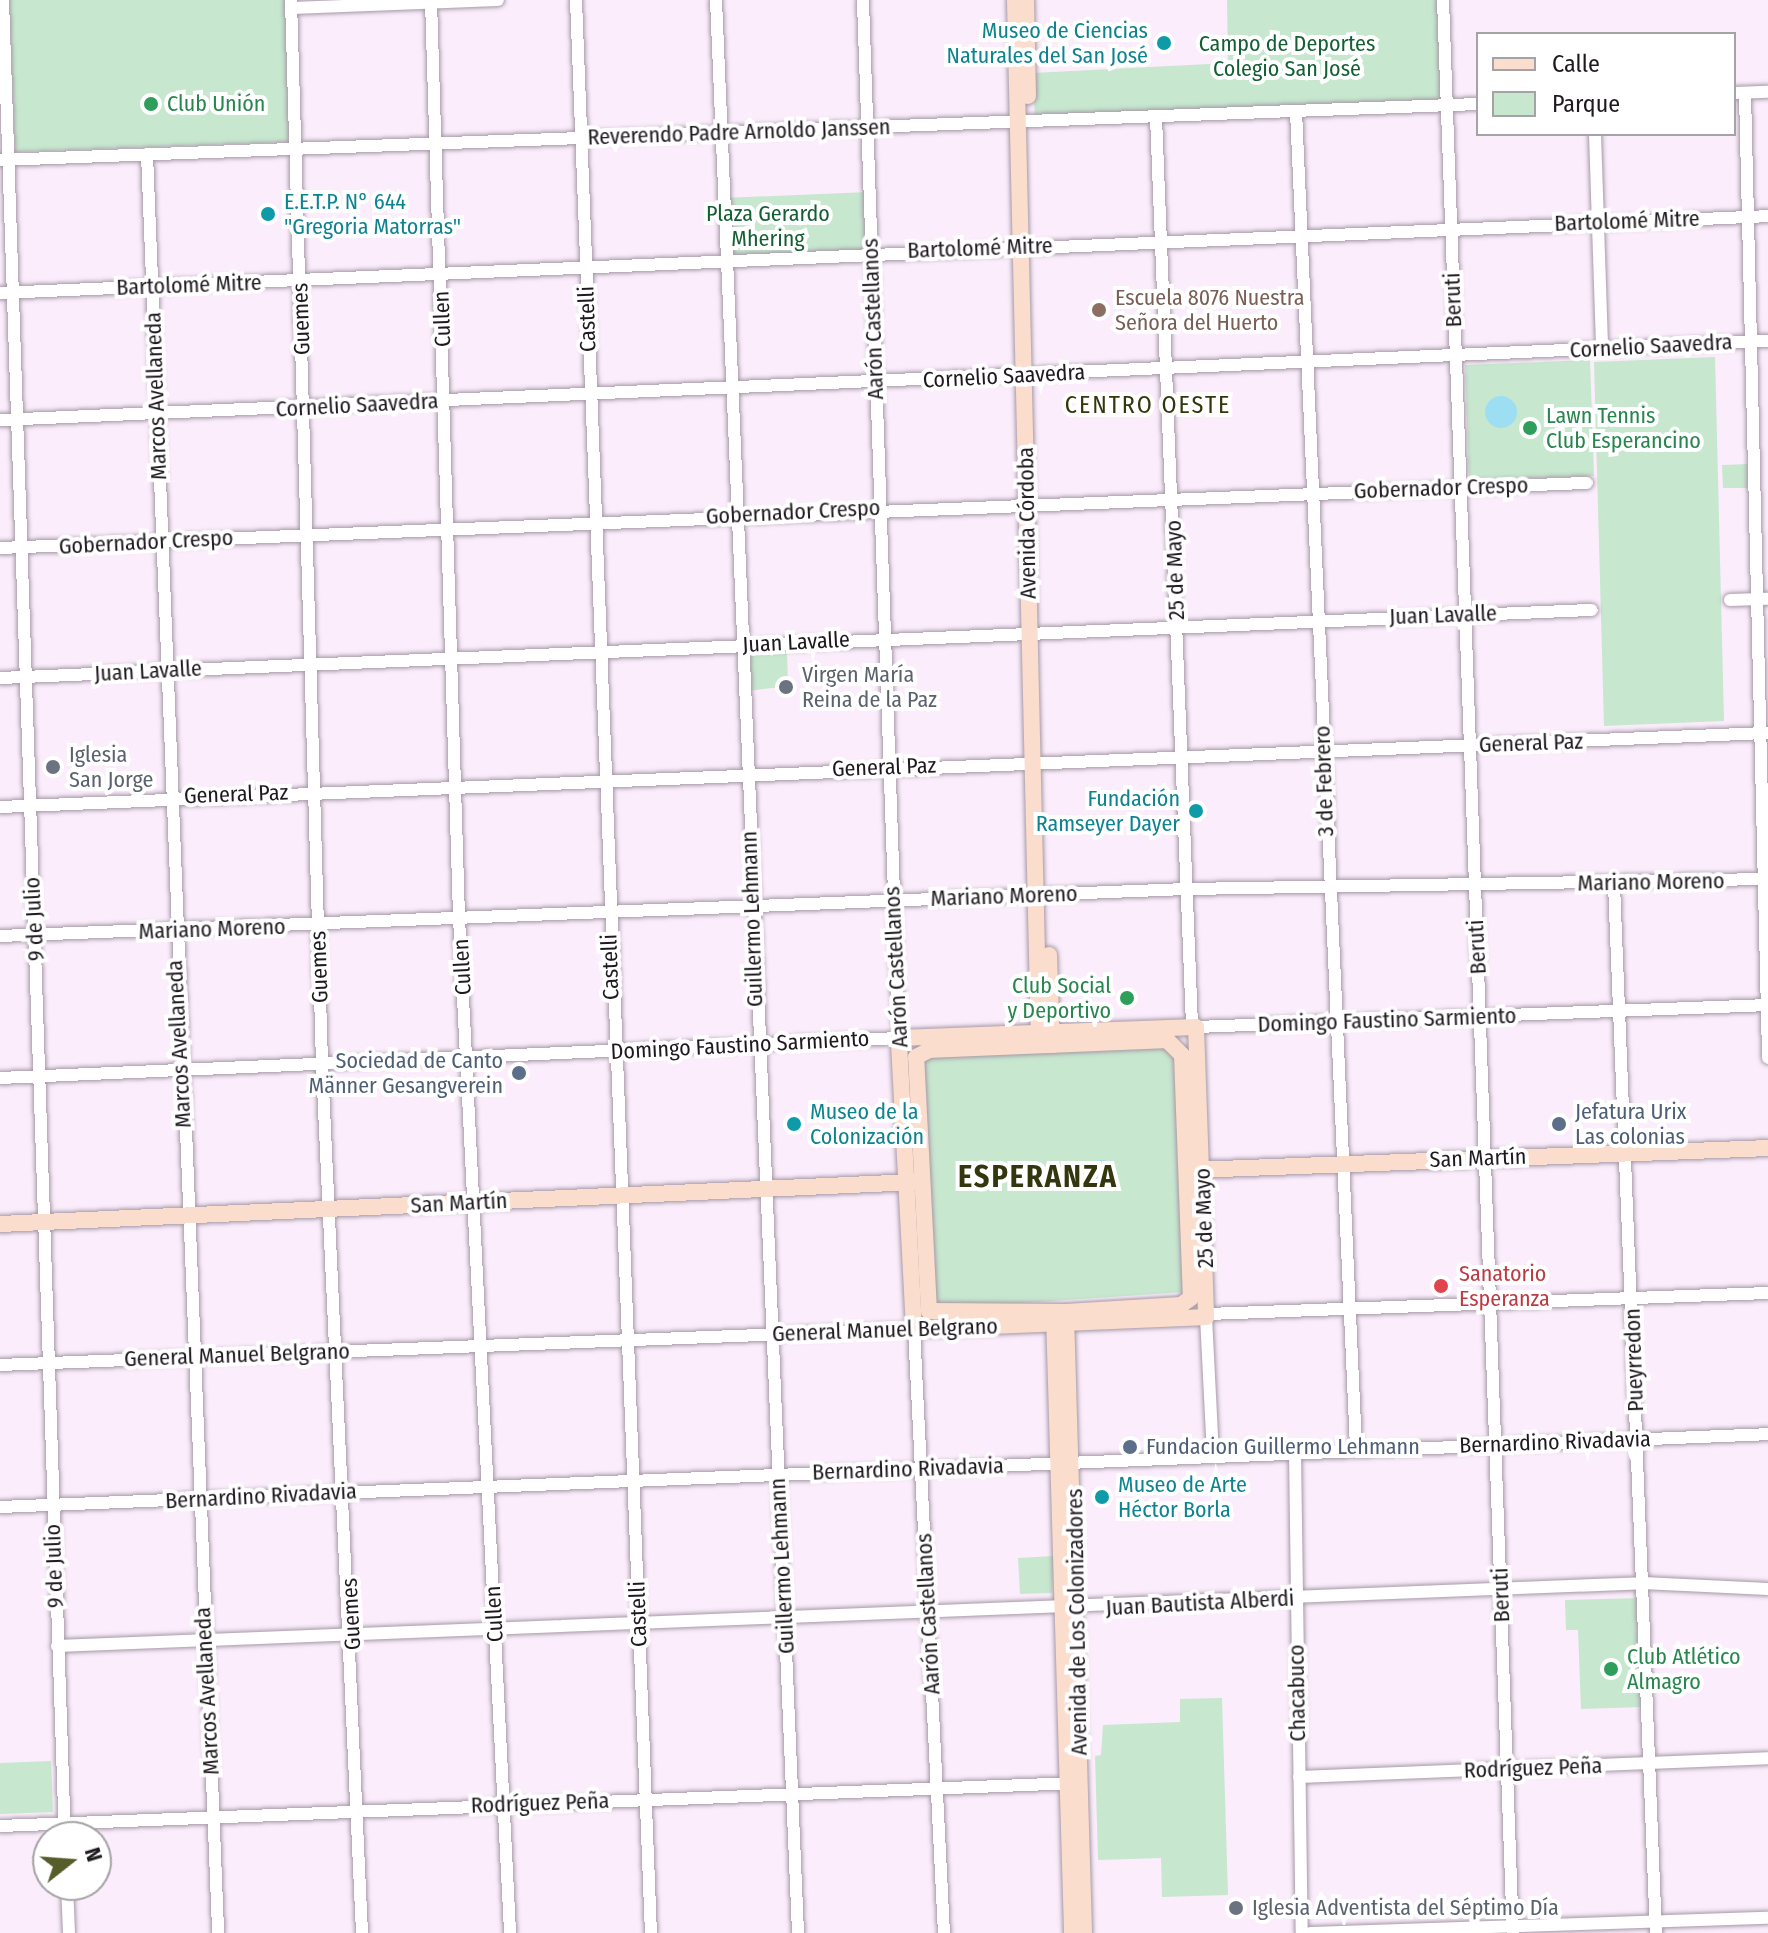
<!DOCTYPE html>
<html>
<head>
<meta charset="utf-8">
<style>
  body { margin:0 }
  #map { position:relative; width:1768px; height:1933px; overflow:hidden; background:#fbedfc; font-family:"Fira Sans Condensed",sans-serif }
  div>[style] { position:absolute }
  .green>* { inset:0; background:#c7e7cf }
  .water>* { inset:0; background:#9edef3 }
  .round { border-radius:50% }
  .roads { filter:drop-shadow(0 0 2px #a699a6) drop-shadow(0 0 2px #a699a6) }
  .minor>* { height:12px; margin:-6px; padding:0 6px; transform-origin:6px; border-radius:6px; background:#fff }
  .secondary>* { height:16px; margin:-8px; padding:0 8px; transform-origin:8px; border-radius:8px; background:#fbddcd }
  .dots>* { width:22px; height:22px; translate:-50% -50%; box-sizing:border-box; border:4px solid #fff; border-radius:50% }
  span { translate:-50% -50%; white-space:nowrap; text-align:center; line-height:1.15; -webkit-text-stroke:8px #fff; paint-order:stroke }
  .culture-label { font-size:22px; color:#0d838f }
  .right { translate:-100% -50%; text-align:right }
  .left { translate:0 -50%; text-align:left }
  .park-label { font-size:22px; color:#135e33 }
  .leisure-label { font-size:22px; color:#27864d }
  .street-label { font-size:22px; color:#1e191e }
  .education-label { font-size:22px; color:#785e54 }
  .worship-label { font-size:22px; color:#5b616d }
  .service-label { font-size:22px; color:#4e5e75 }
  .health-label { font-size:22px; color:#be3a42 }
  .neighbourhood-label { font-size:24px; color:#33370e; letter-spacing:2px }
  .district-label { font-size:30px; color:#33370e; font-weight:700; letter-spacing:2px }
  .legend { position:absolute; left:1476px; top:32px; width:260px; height:104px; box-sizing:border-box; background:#fff; border:2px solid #a5a3a5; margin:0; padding:10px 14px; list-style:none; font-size:24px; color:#1e191e }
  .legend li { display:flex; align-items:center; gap:16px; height:40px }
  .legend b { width:40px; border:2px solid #a5a3a5 }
  .north { position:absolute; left:32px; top:1821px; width:80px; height:80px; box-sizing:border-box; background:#fff; border:2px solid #a5a3a5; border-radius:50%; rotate:73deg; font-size:22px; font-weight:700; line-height:32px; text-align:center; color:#1e191e }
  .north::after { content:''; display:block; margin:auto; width:28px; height:36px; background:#565c2a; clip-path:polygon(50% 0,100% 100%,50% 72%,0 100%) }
</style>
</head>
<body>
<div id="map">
  <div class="green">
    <i style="clip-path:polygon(9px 0,286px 0,291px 142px,15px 152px)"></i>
    <i style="clip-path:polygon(1227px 0,1443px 0,1447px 105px,1035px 121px,1033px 73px,1228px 63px)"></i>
    <i style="clip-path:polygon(868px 192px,870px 251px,725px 257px,723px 198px)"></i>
    <i style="clip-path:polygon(1715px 357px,1724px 721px,1604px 726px,1594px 362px)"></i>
    <i style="clip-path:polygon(1590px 360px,1594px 476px,1469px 480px,1465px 365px)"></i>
    <i style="clip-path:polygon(1750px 464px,1750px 488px,1723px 488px,1722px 465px)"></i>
    <i style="clip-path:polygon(787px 649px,788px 686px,747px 691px,746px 657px)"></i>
    <i style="clip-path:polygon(1164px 1044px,1175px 1053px,1185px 1292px,950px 1308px,935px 1302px,924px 1058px)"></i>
    <i style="clip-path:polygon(1054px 1556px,1052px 1593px,1020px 1594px,1018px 1558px)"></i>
    <i style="clip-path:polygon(1639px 1598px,1643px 1707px,1581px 1709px,1578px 1630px,1566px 1630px,1565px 1600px)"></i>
    <i style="clip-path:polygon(1222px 1698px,1228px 1895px,1162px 1897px,1161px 1858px,1098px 1860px,1095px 1756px,1101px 1755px,1103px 1725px,1180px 1722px,1180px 1699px)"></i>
    <i style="clip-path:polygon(51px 1761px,53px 1812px,0 1814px,0 1763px)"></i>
  </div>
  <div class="water">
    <i class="round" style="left:1485px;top:396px;width:32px;height:32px"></i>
    <i class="round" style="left:1089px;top:1160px;width:26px;height:26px"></i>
  </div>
  <div class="roads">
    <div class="minor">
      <i style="left:3px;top:0;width:1838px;rotate:88.07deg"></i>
      <i style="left:291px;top:0;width:1065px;rotate:88.33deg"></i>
      <i style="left:322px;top:1065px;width:869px;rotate:87.36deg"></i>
      <i style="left:431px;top:0;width:918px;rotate:88.25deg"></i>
      <i style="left:459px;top:918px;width:1016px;rotate:87.12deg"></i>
      <i style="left:576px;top:0;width:1934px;rotate:87.78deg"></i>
      <i style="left:716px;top:0;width:1935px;rotate:87.57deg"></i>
      <i style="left:1443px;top:0;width:1934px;rotate:87.93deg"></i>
      <i style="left:292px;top:8px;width:206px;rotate:-2.2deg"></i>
      <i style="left:1734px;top:93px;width:34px;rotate:-2deg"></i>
      <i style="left:1745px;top:93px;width:965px;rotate:88.63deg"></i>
      <i style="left:1296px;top:111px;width:1340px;rotate:87.43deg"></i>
      <i style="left:1156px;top:117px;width:908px;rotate:87.73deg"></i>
      <i style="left:1595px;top:134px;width:215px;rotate:88.1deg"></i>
      <i style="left:147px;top:154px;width:1780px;rotate:87.71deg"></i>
      <i style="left:0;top:160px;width:1479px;rotate:-2.17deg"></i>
      <i style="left:0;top:293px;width:1770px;rotate:-2.49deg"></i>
      <i style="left:0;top:420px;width:1770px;rotate:-2.56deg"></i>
      <i style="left:0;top:548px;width:1588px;rotate:-2.35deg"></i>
      <i style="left:1730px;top:600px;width:38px;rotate:-2deg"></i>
      <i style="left:0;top:678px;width:1593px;rotate:-2.45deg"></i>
      <i style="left:0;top:807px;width:1770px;rotate:-2.4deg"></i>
      <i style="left:1614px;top:884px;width:1050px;rotate:87.71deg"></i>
      <i style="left:0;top:936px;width:1189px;rotate:-2.27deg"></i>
      <i style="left:1188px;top:889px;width:580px;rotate:-0.99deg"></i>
      <i style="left:1196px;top:1027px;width:572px;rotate:-2.2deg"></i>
      <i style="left:0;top:1078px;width:900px;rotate:-2.55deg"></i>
      <i style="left:899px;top:1038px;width:1039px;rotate:-91.99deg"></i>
      <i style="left:1208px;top:1314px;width:560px;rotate:-2.15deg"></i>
      <i style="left:1206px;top:1317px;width:139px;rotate:87.1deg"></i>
      <i style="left:0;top:1365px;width:915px;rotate:-2.26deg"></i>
      <i style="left:914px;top:1329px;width:605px;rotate:87.16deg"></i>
      <i style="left:1295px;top:1452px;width:481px;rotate:89.2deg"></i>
      <i style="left:0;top:1507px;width:1770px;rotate:-2.36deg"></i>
      <i style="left:57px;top:1646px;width:1587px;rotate:-2.27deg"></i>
      <i style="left:1643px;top:1583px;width:125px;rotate:2.7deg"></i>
      <i style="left:1299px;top:1777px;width:469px;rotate:-2.3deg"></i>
      <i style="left:0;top:1826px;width:1075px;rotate:-2.29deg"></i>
      <i style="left:67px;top:1885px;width:48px;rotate:87.6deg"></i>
      <i style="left:1310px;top:1933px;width:458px;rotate:-1.9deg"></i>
    </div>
    <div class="secondary">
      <i style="left:1015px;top:0;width:1045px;rotate:88.68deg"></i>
      <i style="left:1026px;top:0;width:96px;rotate:88.8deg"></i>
      <i style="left:1049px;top:955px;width:90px;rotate:88.1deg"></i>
      <i style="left:1196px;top:1027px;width:290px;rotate:88deg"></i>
      <i style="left:1206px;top:1317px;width:292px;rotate:177.6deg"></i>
      <i style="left:914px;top:1329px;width:291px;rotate:-93deg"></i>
      <i style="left:899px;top:1038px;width:297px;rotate:-2.1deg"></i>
      <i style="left:1167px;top:1040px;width:21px;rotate:45deg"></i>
      <i style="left:1182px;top:1055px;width:243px;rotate:87.9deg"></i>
      <i style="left:1191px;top:1298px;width:12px;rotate:145deg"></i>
      <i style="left:1181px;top:1305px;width:115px;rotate:176.5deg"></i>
      <i style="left:1066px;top:1312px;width:137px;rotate:-179.6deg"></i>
      <i style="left:929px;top:1311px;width:254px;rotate:-92.9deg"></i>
      <i style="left:916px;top:1057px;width:15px;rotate:-28deg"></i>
      <i style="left:929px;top:1050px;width:238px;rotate:-2.4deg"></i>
      <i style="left:1194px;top:1170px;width:574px;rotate:-2.19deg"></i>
      <i style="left:0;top:1224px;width:914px;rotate:-2.63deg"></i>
      <i style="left:1054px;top:1314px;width:619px;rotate:88.33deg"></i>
      <i style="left:1066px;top:1315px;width:618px;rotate:88.33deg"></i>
    </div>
  </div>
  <div class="dots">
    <i style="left:1164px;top:43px;background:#0f9aa8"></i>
    <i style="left:151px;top:104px;background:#2e9e5b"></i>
    <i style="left:268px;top:214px;background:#0f9aa8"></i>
    <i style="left:1099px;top:310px;background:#8d6e63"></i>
    <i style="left:1530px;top:428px;background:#2e9e5b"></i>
    <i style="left:786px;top:687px;background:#6b7280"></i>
    <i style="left:53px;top:767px;background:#6b7280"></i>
    <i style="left:1196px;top:811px;background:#0f9aa8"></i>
    <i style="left:1127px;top:998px;background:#2e9e5b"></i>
    <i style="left:519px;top:1073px;background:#5c6f8a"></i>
    <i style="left:794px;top:1124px;background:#0f9aa8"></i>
    <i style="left:1559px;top:1124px;background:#5c6f8a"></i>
    <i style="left:1441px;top:1286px;background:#e0444e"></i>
    <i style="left:1130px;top:1447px;background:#5c6f8a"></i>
    <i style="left:1102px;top:1497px;background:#0f9aa8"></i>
    <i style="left:1611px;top:1669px;background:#2e9e5b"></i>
    <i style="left:1236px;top:1908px;background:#6b7280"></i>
  </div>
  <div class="culture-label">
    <span class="right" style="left:1148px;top:43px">Museo de Ciencias<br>Naturales del San José</span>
    <span class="left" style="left:284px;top:214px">E.E.T.P. N° 644<br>"Gregoria Matorras"</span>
    <span class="right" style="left:1180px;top:811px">Fundación<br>Ramseyer Dayer</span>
    <span class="left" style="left:810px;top:1124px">Museo de la<br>Colonización</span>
    <span class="left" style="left:1118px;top:1497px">Museo de Arte<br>Héctor Borla</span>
  </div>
  <div class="park-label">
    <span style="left:1287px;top:56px">Campo de Deportes<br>Colegio San José</span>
    <span style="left:768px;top:226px">Plaza Gerardo<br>Mhering</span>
  </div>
  <div class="leisure-label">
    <span class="left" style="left:167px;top:104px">Club Unión</span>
    <span class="left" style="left:1546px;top:428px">Lawn Tennis<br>Club Esperancino</span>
    <span class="right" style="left:1111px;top:998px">Club Social<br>y Deportivo</span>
    <span class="left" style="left:1627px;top:1669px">Club Atlético<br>Almagro</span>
  </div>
  <div class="street-label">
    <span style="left:739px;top:132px;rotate:-2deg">Reverendo Padre Arnoldo Janssen</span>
    <span style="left:1627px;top:221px;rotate:-2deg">Bartolomé Mitre</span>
    <span style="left:980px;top:248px;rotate:-2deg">Bartolomé Mitre</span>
    <span style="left:189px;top:285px;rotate:-2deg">Bartolomé Mitre</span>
    <span style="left:1453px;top:300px;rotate:-92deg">Beruti</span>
    <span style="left:301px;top:319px;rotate:-92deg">Guemes</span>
    <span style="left:442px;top:319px;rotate:-92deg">Cullen</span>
    <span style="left:587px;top:319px;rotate:-92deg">Castelli</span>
    <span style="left:873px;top:319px;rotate:-92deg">Aarón Castellanos</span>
    <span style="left:1651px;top:346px;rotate:-3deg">Cornelio Saavedra</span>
    <span style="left:1004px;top:376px;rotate:-3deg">Cornelio Saavedra</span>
    <span style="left:156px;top:396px;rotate:-92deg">Marcos Avellaneda</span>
    <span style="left:357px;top:405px;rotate:-3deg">Cornelio Saavedra</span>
    <span style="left:1441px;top:488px;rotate:-2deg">Gobernador Crespo</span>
    <span style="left:793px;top:512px;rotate:-3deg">Gobernador Crespo</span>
    <span style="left:1027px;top:523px;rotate:-91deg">Avenida Córdoba</span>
    <span style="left:146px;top:542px;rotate:-3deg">Gobernador Crespo</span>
    <span style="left:1175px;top:570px;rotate:-92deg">25 de Mayo</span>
    <span style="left:1443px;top:615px;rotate:-2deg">Juan Lavalle</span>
    <span style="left:796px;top:642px;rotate:-3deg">Juan Lavalle</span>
    <span style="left:148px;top:671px;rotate:-3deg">Juan Lavalle</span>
    <span style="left:1531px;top:743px;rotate:-2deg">General Paz</span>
    <span style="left:884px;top:767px;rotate:-2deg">General Paz</span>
    <span style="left:1324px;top:781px;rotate:-92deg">3 de Febrero</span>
    <span style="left:236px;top:794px;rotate:-2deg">General Paz</span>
    <span style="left:1651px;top:882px;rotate:-1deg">Mariano Moreno</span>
    <span style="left:1004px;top:896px;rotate:-2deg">Mariano Moreno</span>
    <span style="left:34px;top:919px;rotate:-93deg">9 de Julio</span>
    <span style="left:752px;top:919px;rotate:-92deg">Guillermo Lehmann</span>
    <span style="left:212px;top:929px;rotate:-2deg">Mariano Moreno</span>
    <span style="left:1477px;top:947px;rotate:-93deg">Beruti</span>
    <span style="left:319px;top:967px;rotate:-92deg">Guemes</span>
    <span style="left:462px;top:967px;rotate:-93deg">Cullen</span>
    <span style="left:610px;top:967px;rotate:-92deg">Castelli</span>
    <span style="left:896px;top:967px;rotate:-93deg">Aarón Castellanos</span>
    <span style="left:1387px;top:1020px;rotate:-2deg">Domingo Faustino Sarmiento</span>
    <span style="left:179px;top:1044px;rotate:-93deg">Marcos Avellaneda</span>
    <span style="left:740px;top:1045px;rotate:-3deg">Domingo Faustino Sarmiento</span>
    <span style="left:1478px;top:1158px;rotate:-2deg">San Martín</span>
    <span style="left:459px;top:1203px;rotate:-3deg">San Martín</span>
    <span style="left:1204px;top:1218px;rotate:-92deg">25 de Mayo</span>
    <span style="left:885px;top:1330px;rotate:-2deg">General Manuel Belgrano</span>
    <span style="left:237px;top:1355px;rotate:-2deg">General Manuel Belgrano</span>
    <span style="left:1634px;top:1360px;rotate:-92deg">Pueyrredon</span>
    <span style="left:1555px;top:1442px;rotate:-2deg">Bernardino Rivadavia</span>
    <span style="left:908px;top:1469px;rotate:-2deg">Bernardino Rivadavia</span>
    <span style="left:261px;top:1496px;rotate:-3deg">Bernardino Rivadavia</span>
    <span style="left:54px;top:1566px;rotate:-92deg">9 de Julio</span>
    <span style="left:782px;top:1566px;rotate:-93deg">Guillermo Lehmann</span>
    <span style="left:1501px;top:1595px;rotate:-92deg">Beruti</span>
    <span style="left:1200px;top:1603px;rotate:-3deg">Juan Bautista Alberdi</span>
    <span style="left:351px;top:1614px;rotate:-93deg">Guemes</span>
    <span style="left:494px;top:1614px;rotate:-93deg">Cullen</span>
    <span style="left:638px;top:1614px;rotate:-92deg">Castelli</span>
    <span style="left:928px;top:1614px;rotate:-93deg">Aarón Castellanos</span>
    <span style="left:1077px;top:1622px;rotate:-91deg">Avenida de Los Colonizadores</span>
    <span style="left:207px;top:1691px;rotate:-93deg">Marcos Avellaneda</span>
    <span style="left:1297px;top:1693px;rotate:-91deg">Chacabuco</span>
    <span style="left:1533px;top:1768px;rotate:-2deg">Rodríguez Peña</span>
    <span style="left:540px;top:1803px;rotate:-2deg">Rodríguez Peña</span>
  </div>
  <div class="education-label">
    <span class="left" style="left:1115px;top:310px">Escuela 8076 Nuestra<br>Señora del Huerto</span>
  </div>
  <div class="worship-label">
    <span class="left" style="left:802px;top:687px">Virgen María<br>Reina de la Paz</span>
    <span class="left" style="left:69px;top:767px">Iglesia<br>San Jorge</span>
    <span class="left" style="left:1252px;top:1908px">Iglesia Adventista del Séptimo Día</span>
  </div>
  <div class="service-label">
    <span class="right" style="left:503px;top:1073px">Sociedad de Canto<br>Männer Gesangverein</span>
    <span class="left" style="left:1575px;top:1124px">Jefatura Urix<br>Las colonias</span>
    <span class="left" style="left:1146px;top:1447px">Fundacion Guillermo Lehmann</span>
  </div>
  <div class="health-label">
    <span class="left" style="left:1459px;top:1286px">Sanatorio<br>Esperanza</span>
  </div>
  <div class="neighbourhood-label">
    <span style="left:1148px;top:406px">CENTRO OESTE</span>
  </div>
  <div class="district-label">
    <span style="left:1038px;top:1177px">ESPERANZA</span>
  </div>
  <ul class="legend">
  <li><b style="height:10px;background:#fbddcd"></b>Calle</li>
  <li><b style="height:22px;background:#c7e7cf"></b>Parque</li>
  </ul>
  <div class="north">N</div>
</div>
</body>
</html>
